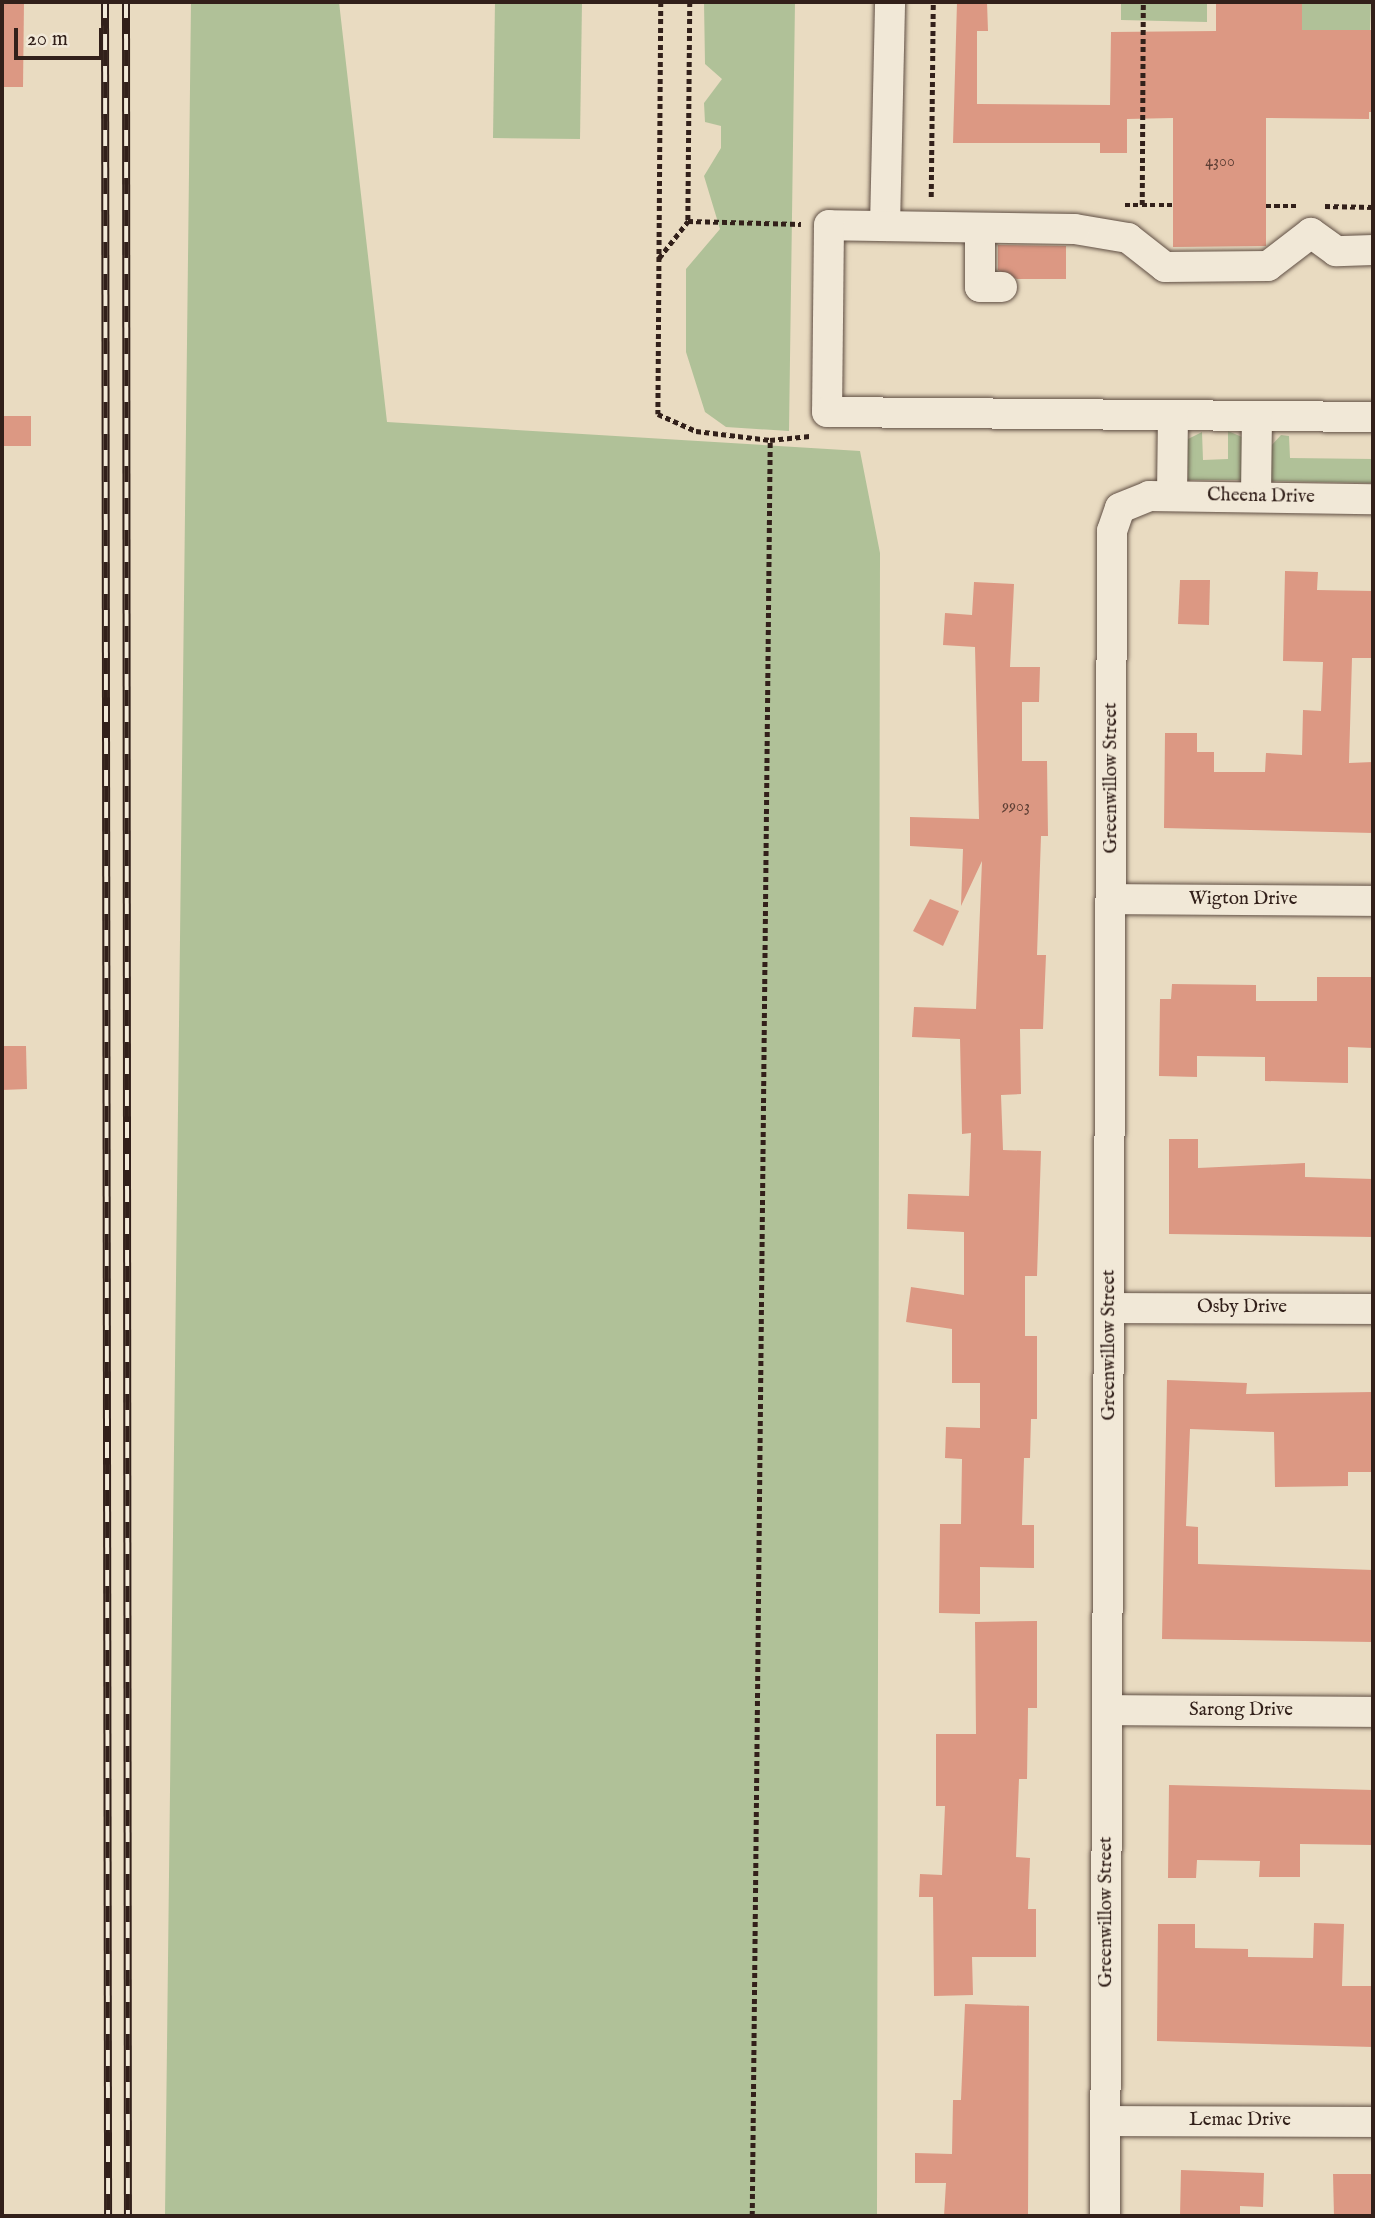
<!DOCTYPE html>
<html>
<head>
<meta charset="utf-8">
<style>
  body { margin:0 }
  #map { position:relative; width:1375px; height:2218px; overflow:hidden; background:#e9dbc1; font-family:"IM FELL English",serif }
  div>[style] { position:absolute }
  .green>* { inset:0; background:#b0c198 }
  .building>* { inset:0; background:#dc9883 }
  .path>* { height:4.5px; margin-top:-2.25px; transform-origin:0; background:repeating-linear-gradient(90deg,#32201a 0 5px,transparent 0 8.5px) }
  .roads { filter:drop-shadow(0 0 2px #604f44) drop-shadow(0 0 2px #604f44) }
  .minor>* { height:30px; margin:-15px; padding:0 15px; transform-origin:15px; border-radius:15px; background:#f1e8d7 }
  .rail>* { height:8px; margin-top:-4px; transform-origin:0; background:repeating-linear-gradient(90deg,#f1e8d7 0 16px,#32201a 0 32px); box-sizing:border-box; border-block:2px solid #32201a }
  span { translate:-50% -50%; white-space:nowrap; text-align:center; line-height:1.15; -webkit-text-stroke:5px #f1e8d7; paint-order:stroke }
  .number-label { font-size:16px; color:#5c3e34 }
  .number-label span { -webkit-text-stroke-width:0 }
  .street-label { font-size:19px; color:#32201a }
  .frame { position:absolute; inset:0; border:4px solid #32201a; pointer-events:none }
  .scale { position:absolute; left:14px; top:28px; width:89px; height:32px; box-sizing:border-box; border:4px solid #32201a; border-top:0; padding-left:9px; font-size:21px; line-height:24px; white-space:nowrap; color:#32201a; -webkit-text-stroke:5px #f1e8d7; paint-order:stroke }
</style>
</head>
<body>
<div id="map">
  <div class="green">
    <i style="clip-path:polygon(191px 2px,339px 2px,387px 422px,860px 451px,880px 553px,877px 2216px,165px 2216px)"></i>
    <i style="clip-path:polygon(495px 2px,582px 2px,580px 139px,493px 138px)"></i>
    <i style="clip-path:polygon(704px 2px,795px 2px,789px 431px,726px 427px,705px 412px,686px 352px,686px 269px,720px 229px,704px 176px,721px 148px,721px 126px,705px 122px,704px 103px,722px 79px,705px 64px)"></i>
    <i style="clip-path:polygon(1121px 2px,1207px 2px,1207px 22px,1121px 20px)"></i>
    <i style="clip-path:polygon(1302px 2px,1371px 2px,1370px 30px,1302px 30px)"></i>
    <i style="clip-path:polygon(1228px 431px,1242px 437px,1241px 480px,1188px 480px,1188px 439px,1202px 432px,1203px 460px,1228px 459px)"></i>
    <i style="clip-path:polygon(1281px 435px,1289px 436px,1290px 458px,1373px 459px,1373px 483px,1270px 481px,1270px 447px)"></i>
  </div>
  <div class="building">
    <i style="clip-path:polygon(2px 2px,24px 2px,23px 87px,2px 87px)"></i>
    <i style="clip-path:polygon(957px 2px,987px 2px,988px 31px,977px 31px,977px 104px,1110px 105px,1111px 32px,1216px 31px,1216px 2px,1302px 2px,1302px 30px,1373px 30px,1373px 112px,1369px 112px,1369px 119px,1266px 118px,1266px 246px,1173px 247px,1173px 118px,1127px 119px,1127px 153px,1100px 153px,1100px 143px,953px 143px)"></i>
    <i style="clip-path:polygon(998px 245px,1066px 246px,1066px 279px,1017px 279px,998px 270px)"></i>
    <i style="clip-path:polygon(2px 416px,31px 416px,31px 446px,2px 446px)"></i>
    <i style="clip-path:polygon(1285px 571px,1318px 572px,1317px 590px,1373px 591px,1373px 658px,1352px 658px,1349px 763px,1373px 762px,1373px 833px,1164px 828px,1165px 733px,1197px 733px,1197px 752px,1214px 752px,1214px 772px,1265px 772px,1266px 753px,1302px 755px,1303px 710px,1321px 711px,1323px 662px,1283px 661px)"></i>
    <i style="clip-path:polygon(1180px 580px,1210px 580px,1209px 625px,1178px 624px)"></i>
    <i style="clip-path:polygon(974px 582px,1014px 584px,1010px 667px,1040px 667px,1039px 702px,1022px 702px,1022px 761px,1047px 761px,1048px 836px,1041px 836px,1037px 955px,1046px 955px,1043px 1029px,1020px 1029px,1021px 1094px,1001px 1095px,1003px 1150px,1041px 1151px,1037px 1276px,1025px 1276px,1025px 1336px,1037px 1336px,1037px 1419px,1031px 1419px,1030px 1458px,1024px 1458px,1022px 1525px,1034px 1525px,1034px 1568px,980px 1567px,980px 1614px,939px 1613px,940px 1524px,961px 1524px,962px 1459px,945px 1458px,946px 1427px,980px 1428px,980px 1383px,952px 1383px,952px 1329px,906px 1322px,911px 1287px,964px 1295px,964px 1232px,907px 1229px,908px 1194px,969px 1196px,971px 1133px,962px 1134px,960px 1039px,912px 1037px,914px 1007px,976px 1009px,982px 861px,961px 906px,963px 849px,910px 846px,910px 817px,979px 819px,975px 647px,943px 645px,945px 613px,972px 615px)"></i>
    <i style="clip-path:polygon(930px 899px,959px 911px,943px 946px,913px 931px)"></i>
    <i style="clip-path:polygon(1317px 977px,1373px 977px,1373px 1048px,1348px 1047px,1348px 1083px,1265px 1081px,1265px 1057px,1197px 1056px,1197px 1077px,1159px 1076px,1160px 999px,1171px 999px,1172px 984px,1256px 985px,1256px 1001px,1317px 1001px)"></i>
    <i style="clip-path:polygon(2px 1046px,26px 1046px,27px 1089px,2px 1090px)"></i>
    <i style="clip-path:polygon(1169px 1139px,1198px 1139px,1198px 1168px,1305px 1163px,1305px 1177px,1373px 1179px,1373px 1237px,1169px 1234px)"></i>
    <i style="clip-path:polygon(1167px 1380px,1247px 1383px,1246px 1394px,1373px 1392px,1373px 1472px,1348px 1472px,1348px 1486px,1275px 1487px,1274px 1432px,1190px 1429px,1186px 1526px,1198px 1527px,1198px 1564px,1373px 1570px,1373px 1642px,1162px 1639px)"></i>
    <i style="clip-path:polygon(1037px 1621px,1037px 1708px,1028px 1708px,1027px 1779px,1019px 1779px,1016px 1857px,1030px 1858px,1028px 1909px,1036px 1909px,1036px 1957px,972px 1957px,973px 1995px,934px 1996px,933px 1897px,919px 1897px,920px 1874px,942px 1875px,945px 1806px,936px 1806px,936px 1734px,976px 1734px,975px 1622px)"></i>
    <i style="clip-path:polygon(1169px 1785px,1373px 1790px,1373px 1845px,1300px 1844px,1300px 1877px,1259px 1877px,1260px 1861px,1197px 1860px,1196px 1878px,1168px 1878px)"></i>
    <i style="clip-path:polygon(1314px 1923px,1344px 1924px,1342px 1986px,1373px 1986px,1373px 2047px,1157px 2041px,1158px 1924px,1195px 1924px,1195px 1948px,1248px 1949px,1248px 1957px,1313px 1958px)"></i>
    <i style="clip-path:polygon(965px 2004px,1029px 2006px,1028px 2216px,944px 2216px,946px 2183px,915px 2183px,915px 2153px,952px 2154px,953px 2100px,961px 2100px)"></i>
    <i style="clip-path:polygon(1181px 2170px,1264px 2173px,1263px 2207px,1240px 2206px,1240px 2216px,1180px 2216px)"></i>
    <i style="clip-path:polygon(1333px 2174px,1373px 2174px,1373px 2216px,1334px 2216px)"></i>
  </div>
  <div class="path">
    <i style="left:661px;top:2px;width:412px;rotate:90.4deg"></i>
    <i style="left:658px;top:414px;width:42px;rotate:24.1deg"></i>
    <i style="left:696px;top:431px;width:75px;rotate:6.9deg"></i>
    <i style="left:770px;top:440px;width:40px;rotate:-5.7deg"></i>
    <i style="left:690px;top:2px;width:219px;rotate:90.5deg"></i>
    <i style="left:688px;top:221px;width:113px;rotate:1.5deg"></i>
    <i style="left:931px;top:197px;width:195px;rotate:-89.4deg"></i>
    <i style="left:1125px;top:205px;width:48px"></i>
    <i style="left:1142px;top:205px;width:203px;rotate:-89.7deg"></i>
    <i style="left:1266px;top:206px;width:33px"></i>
    <i style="left:1325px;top:206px;width:48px;rotate:1.2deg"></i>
    <i style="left:659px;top:258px;width:47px;rotate:-51.9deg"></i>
    <i style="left:752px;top:2216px;width:1776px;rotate:-89.42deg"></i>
  </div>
  <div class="roads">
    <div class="minor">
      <i style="left:885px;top:226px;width:224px;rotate:-88.7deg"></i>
      <i style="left:980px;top:228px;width:59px;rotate:90deg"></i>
      <i style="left:980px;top:287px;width:22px"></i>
      <i style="left:1373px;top:250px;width:37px;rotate:178deg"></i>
      <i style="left:1336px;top:251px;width:31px;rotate:-144deg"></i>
      <i style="left:1311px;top:233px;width:54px;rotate:142.5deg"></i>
      <i style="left:1268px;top:266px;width:103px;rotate:179.4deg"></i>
      <i style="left:1165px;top:267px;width:47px;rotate:-141.9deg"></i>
      <i style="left:1128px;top:238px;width:54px;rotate:-170.4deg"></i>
      <i style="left:1075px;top:229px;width:246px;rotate:-179.1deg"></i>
      <i style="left:829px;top:225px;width:187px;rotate:90.6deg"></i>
      <i style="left:827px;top:412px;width:546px;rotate:0.52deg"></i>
      <i style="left:1172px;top:496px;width:81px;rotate:-89.3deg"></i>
      <i style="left:1256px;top:497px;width:81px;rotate:-89.3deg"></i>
      <i style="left:1112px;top:899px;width:261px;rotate:0.4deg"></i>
      <i style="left:1111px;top:1308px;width:262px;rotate:0.2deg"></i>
      <i style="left:1108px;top:1710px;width:265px;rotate:0.4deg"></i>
      <i style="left:1106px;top:2121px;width:267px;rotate:0.2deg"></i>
      <i style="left:1105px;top:2216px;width:1685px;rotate:-89.76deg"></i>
      <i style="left:1112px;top:531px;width:24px;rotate:-71deg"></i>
      <i style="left:1120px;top:508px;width:31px;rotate:-22deg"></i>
      <i style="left:1149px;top:496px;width:224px;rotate:0.8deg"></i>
    </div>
  </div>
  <div class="rail">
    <i style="left:105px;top:2px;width:2214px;rotate:89.92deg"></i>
    <i style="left:126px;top:2px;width:2214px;rotate:89.95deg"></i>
  </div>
  <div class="number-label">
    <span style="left:1220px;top:162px">4300</span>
    <span style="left:1016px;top:807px">9903</span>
  </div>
  <div class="street-label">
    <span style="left:1261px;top:497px;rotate:1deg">Cheena Drive</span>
    <span style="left:1112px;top:778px;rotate:-90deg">Greenwillow Street</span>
    <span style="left:1243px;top:900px">Wigton Drive</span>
    <span style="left:1242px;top:1308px">Osby Drive</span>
    <span style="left:1110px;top:1345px;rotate:-90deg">Greenwillow Street</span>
    <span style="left:1241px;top:1711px">Sarong Drive</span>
    <span style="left:1107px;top:1912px;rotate:-90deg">Greenwillow Street</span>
    <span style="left:1240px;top:2121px">Lemac Drive</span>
  </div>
  <div class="frame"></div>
  <div class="scale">20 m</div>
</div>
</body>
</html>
